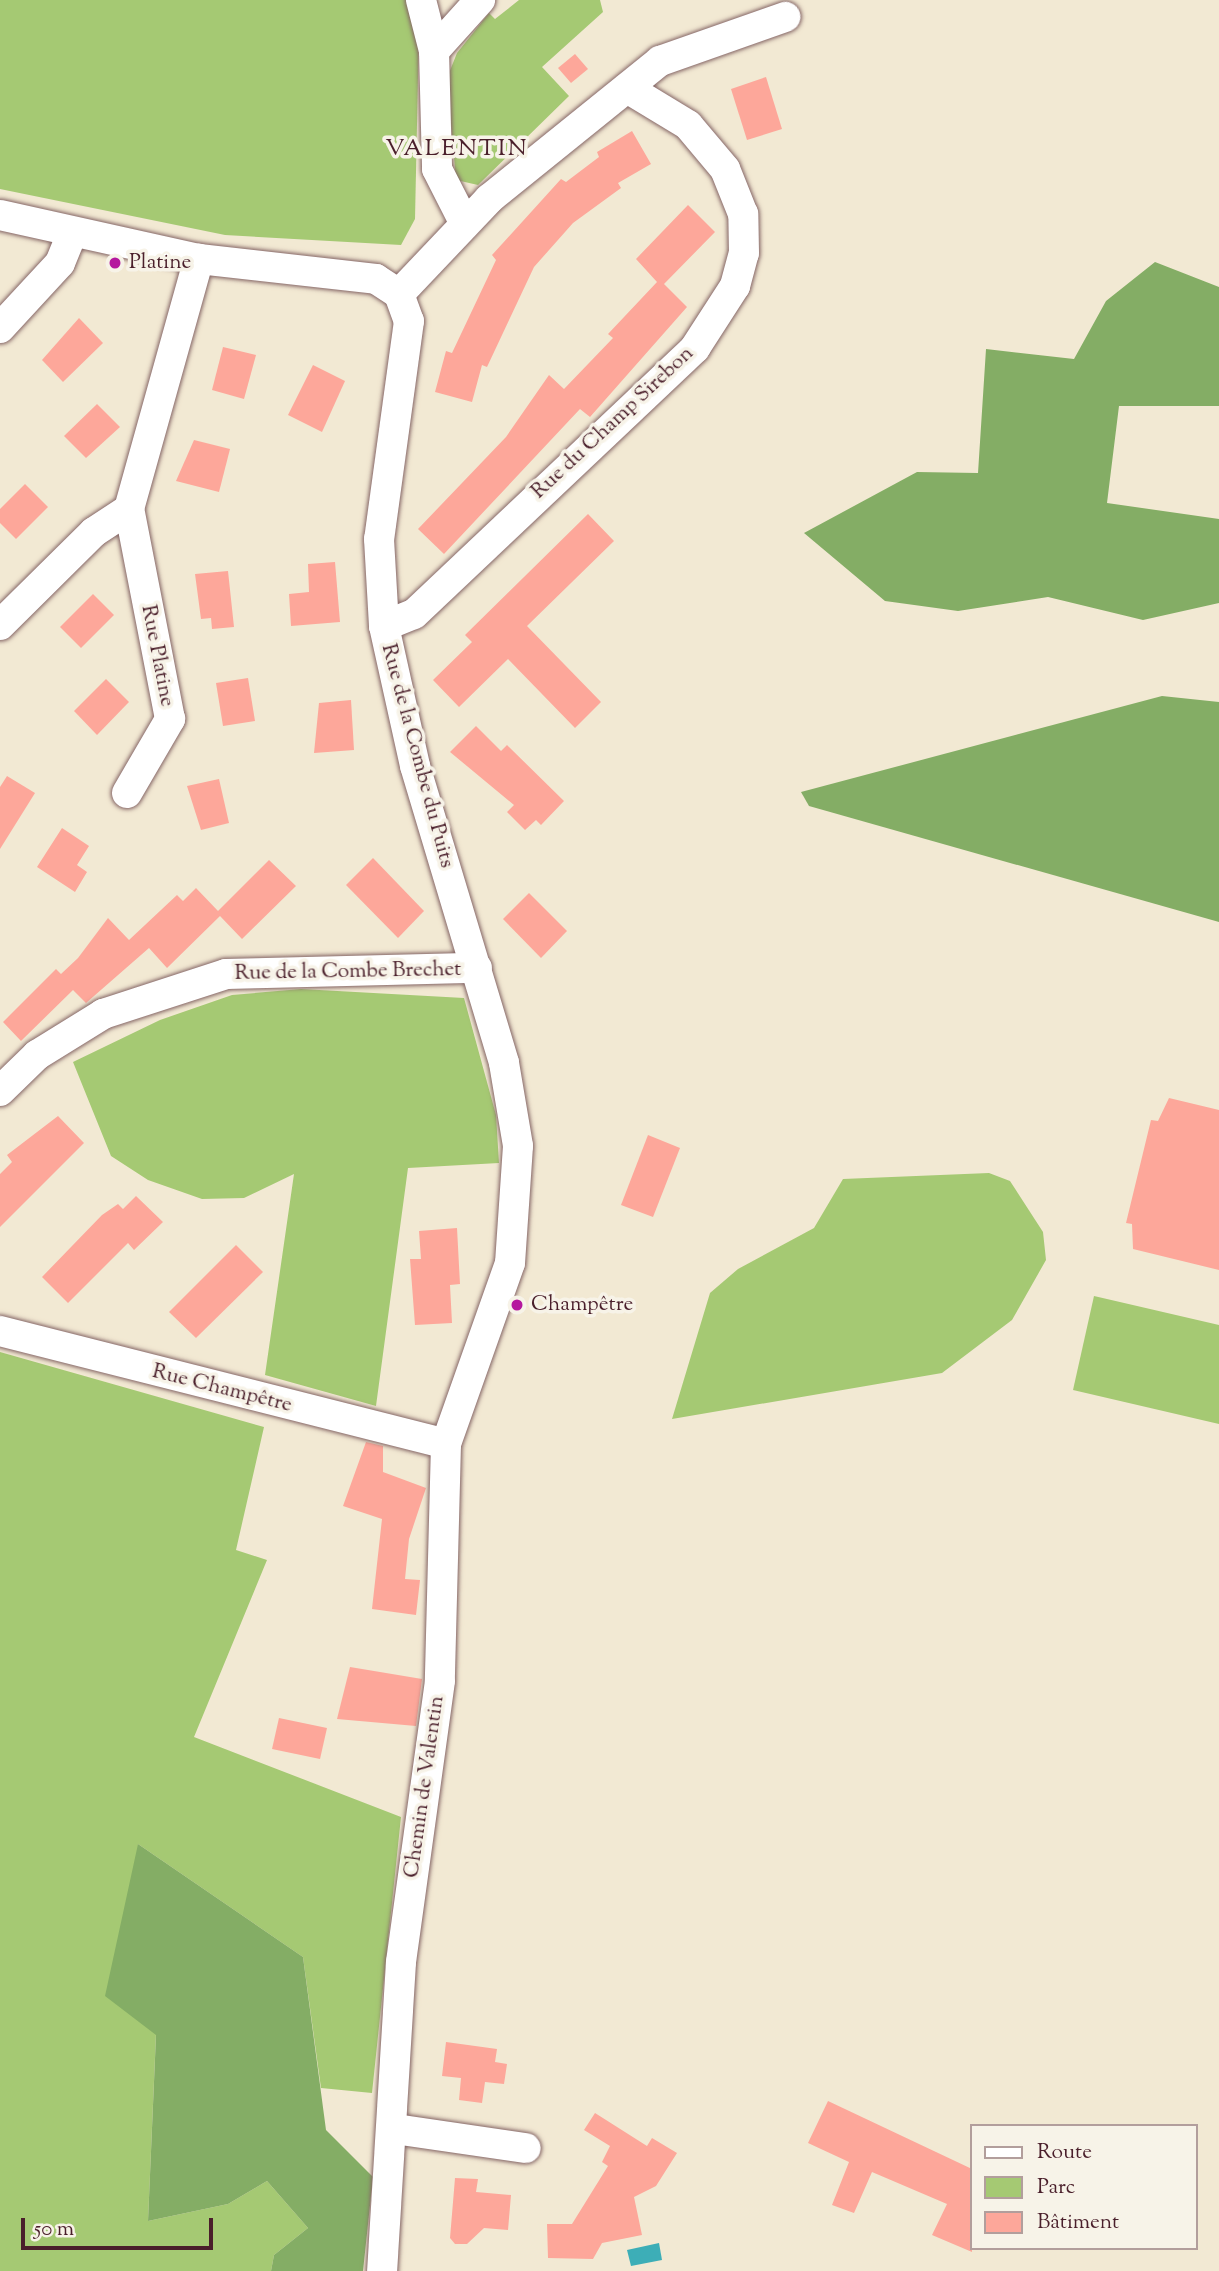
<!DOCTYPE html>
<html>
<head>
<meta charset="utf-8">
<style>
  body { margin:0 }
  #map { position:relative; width:1219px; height:2271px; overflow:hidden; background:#f2e9d3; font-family:"Sorts Mill Goudy",serif }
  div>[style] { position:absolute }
  .green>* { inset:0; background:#a5c973 }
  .forest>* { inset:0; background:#84ad65 }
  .water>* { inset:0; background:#3daeb7 }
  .building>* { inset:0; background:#fda79a }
  .roads { filter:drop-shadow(0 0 2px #856666) drop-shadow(0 0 2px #856666) }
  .minor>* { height:30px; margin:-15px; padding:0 15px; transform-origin:15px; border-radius:15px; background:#fff }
  .dots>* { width:19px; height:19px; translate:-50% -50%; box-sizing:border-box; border:4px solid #f7f3e8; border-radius:50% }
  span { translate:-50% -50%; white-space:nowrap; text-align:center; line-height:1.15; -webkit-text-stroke:7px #f7f3e8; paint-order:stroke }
  .poi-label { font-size:21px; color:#4a1f2b }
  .left { translate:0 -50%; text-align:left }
  .street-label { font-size:21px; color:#4a1f2b }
  .quarter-label { font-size:24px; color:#4a1f2b; letter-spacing:2px }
  .legend { position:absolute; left:970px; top:2124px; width:228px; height:126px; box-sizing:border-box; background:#f7f3e8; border:2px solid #b29e9c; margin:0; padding:9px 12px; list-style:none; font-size:21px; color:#4a1f2b }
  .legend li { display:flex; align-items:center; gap:14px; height:35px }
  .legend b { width:35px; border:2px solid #b29e9c }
  .scale { position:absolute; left:21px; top:2218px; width:192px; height:32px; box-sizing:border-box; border:4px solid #4a1f2b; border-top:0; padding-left:9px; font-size:21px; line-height:24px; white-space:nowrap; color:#4a1f2b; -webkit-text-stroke:5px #f7f3e8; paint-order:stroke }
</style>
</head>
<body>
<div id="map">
  <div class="green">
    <i style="clip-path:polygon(0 0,408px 0,419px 29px,415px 219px,401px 245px,225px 235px,0 189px)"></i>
    <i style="clip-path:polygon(519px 0,600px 0,603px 12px,542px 67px,569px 96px,478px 185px,456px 180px,447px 78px,457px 53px,489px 13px,495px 19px)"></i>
    <i style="clip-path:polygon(301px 989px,464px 998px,496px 1115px,499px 1163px,408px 1168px,376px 1406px,265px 1375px,294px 1174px,244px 1198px,202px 1199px,148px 1180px,111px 1156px,73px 1062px,160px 1020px,232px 995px)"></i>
    <i style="clip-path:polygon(989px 1173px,1010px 1181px,1043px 1232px,1046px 1260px,1012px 1320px,942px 1373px,672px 1419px,710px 1293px,738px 1269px,814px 1228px,843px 1179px)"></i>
    <i style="clip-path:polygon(1094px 1296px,1219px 1325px,1219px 1424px,1073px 1390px)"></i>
    <i style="clip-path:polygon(0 1352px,264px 1427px,236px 1550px,267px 1560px,194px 1737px,401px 1817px,372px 2093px,321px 2088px,303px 1957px,138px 1844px,156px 2034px,148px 2221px,228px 2204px,267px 2181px,308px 2228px,274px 2255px,271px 2271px,0 2271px)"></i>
  </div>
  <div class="forest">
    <i style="clip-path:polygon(1155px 262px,1219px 287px,1219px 406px,1119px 406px,1107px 503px,1219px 519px,1219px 603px,1143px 620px,1048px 597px,958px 611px,885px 601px,804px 533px,917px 472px,978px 473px,986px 349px,1074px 359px,1106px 301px)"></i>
    <i style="clip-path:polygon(1162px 696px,1219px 702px,1219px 922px,809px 806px,801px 792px)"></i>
    <i style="clip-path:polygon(138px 1844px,303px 1957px,326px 2130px,373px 2177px,363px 2271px,271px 2271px,274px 2255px,308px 2228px,267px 2181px,228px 2204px,148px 2221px,156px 2035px,105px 1996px)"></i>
  </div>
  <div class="water">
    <i style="clip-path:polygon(659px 2243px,662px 2260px,631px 2266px,627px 2250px)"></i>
  </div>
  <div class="building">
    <i style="clip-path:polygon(575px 54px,588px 69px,571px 83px,558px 68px)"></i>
    <i style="clip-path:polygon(766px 77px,782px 129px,747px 140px,731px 89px)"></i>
    <i style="clip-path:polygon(632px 131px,651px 164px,618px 183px,621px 188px,573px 223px,534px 267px,487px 367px,482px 365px,472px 402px,435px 392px,446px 351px,452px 353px,496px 260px,492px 255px,561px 179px,566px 182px,599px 157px,597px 152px)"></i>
    <i style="clip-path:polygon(688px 205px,715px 232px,664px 284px,687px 307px,590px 417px,580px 409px,444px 554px,418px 529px,506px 437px,549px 375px,564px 389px,613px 338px,608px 334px,657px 282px,636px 259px)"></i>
    <i style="clip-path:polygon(79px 318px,103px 343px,63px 382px,42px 360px)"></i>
    <i style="clip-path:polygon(223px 347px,256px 355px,244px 399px,212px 390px)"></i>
    <i style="clip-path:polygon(313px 365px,345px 381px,322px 432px,288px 415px)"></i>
    <i style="clip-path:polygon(97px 404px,120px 427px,86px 458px,64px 436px)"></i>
    <i style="clip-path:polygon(194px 440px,230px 449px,219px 492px,176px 481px)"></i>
    <i style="clip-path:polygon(25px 484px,48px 507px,16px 539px,0 523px,0 509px)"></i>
    <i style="clip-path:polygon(588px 514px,614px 541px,527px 626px,601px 702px,575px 728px,508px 659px,459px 707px,433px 680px,472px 642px,465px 635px)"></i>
    <i style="clip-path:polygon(335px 562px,340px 622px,291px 626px,289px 594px,309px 592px,308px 564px)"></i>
    <i style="clip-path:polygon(228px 571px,234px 627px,212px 629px,211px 618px,201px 619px,195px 574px)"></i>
    <i style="clip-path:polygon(93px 594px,114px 615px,81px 648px,60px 627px)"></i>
    <i style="clip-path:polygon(248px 678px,255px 721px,223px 726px,216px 683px)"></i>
    <i style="clip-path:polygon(106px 679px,129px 702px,97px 735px,74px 711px)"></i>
    <i style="clip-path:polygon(351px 700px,354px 750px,314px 753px,319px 703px)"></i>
    <i style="clip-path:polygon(476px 726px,501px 751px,507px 745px,564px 801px,541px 825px,536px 820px,525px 830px,507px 812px,514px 805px,450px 752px)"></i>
    <i style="clip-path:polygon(7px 776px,35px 793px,0 849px,0 787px)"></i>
    <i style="clip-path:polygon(219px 779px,229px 823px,201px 830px,187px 786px)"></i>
    <i style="clip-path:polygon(62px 828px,89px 846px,77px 865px,87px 872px,75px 892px,37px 867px)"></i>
    <i style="clip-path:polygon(373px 858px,424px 911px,398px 938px,346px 885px)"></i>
    <i style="clip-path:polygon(269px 860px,296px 886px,242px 939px,220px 916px,167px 968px,149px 948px,86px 1003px,73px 990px,21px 1041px,3px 1022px,56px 969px,61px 974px,78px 958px,108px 918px,129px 940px,177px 895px,183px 901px,196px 888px,218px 911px)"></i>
    <i style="clip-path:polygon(529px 893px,567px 931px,541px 958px,503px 919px)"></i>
    <i style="clip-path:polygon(1169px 1098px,1219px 1110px,1219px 1270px,1133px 1249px,1132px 1224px,1126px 1223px,1151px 1120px,1158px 1121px)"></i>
    <i style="clip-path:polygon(58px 1116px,84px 1143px,0 1227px,0 1174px,12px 1162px,7px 1155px)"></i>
    <i style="clip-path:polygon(648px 1135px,680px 1148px,653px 1217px,621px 1205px)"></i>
    <i style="clip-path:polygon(136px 1196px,163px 1222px,134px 1250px,128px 1243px,68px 1303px,42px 1277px,102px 1215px,118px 1204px,123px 1209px)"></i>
    <i style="clip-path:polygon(457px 1228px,460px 1284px,450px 1285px,452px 1323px,415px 1325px,410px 1259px,421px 1259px,419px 1231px)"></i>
    <i style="clip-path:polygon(236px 1245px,263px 1272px,196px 1338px,169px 1312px)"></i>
    <i style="clip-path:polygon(366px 1442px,383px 1446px,383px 1472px,426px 1488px,409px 1539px,405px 1579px,420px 1580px,416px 1615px,372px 1609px,382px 1519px,343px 1506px)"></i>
    <i style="clip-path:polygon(350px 1667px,422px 1679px,416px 1726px,337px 1719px)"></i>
    <i style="clip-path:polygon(279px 1718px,327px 1728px,320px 1759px,272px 1749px)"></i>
    <i style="clip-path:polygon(446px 2042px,497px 2049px,495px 2062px,507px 2064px,504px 2084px,485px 2082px,482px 2103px,459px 2100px,461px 2078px,442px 2076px)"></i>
    <i style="clip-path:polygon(828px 2101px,972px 2169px,972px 2252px,932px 2235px,947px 2204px,872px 2172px,854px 2213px,832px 2205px,849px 2162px,808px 2143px)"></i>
    <i style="clip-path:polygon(595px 2113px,647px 2146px,652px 2138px,677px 2153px,656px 2186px,634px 2197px,642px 2235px,602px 2243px,593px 2259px,548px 2258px,547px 2224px,572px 2224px,608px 2166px,602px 2162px,610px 2146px,584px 2130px)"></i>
    <i style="clip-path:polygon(455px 2178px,478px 2179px,476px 2192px,511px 2195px,508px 2230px,484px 2228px,467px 2244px,455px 2244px,450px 2238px)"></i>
  </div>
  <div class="roads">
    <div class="minor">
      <i style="left:421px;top:0;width:53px;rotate:75.7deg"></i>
      <i style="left:434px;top:51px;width:118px;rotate:88.5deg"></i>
      <i style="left:437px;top:169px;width:59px;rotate:63deg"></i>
      <i style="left:434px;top:51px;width:69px;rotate:-48deg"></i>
      <i style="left:0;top:215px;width:204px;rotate:12.5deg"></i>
      <i style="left:199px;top:259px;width:178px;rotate:6.4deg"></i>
      <i style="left:376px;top:279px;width:27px;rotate:33deg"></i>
      <i style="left:399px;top:294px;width:29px;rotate:70deg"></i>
      <i style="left:409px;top:321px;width:220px;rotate:97.8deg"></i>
      <i style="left:379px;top:539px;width:87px;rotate:86.7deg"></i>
      <i style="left:384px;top:626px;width:143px;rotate:77.5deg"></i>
      <i style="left:415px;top:766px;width:310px;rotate:73.3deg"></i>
      <i style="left:504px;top:1063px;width:84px;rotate:80.4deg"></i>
      <i style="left:518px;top:1146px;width:117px;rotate:93.9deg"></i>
      <i style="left:510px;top:1263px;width:192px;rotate:109.5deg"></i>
      <i style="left:446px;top:1444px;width:237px;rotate:91.5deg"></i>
      <i style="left:440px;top:1681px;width:284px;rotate:97.9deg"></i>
      <i style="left:401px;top:1962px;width:310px;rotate:93.5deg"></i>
      <i style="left:399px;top:294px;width:131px;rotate:-46.5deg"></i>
      <i style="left:489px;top:199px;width:220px;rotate:-38.9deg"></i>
      <i style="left:660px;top:61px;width:133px;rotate:-19.4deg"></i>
      <i style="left:0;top:328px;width:88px;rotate:-47.3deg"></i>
      <i style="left:60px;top:263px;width:31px;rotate:-68deg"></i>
      <i style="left:0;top:625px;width:132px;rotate:-44.7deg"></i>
      <i style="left:94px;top:532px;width:42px;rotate:-33.3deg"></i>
      <i style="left:384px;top:626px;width:32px;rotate:-22deg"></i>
      <i style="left:414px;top:614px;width:387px;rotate:-43.4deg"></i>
      <i style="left:695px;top:348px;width:74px;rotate:-57.2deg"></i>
      <i style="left:735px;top:286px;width:34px;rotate:-75deg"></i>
      <i style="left:744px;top:253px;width:39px;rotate:-91deg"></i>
      <i style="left:743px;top:214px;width:48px;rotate:-111.8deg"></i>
      <i style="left:725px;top:169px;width:57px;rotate:-130.1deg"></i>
      <i style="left:688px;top:125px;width:71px;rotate:-148.8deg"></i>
      <i style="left:127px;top:793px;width:86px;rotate:-59.8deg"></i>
      <i style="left:170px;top:719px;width:214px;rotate:-101deg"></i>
      <i style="left:129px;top:509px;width:260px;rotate:-74.4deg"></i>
      <i style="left:0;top:1091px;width:52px;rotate:-44.2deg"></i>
      <i style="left:37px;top:1055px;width:78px;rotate:-31.8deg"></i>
      <i style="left:103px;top:1014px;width:129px;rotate:-18deg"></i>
      <i style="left:226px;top:974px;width:251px;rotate:-1.4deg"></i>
      <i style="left:0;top:1331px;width:460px;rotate:14.2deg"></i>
      <i style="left:395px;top:2129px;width:132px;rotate:8.3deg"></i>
    </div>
  </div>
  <div class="dots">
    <i style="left:115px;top:263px;background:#b5179e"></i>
    <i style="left:517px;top:1305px;background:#b5179e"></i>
  </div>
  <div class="poi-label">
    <span class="left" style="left:129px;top:263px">Platine</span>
    <span class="left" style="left:531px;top:1305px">Champêtre</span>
  </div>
  <div class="street-label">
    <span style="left:613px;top:423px;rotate:-43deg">Rue du Champ Sirebon</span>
    <span style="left:157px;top:656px;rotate:79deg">Rue Platine</span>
    <span style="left:417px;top:756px;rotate:75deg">Rue de la Combe du Puits</span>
    <span style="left:348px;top:972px;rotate:-1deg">Rue de la Combe Brechet</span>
    <span style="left:222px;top:1389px;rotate:14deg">Rue Champêtre</span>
    <span style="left:425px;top:1787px;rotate:-82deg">Chemin de Valentin</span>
  </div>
  <div class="quarter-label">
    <span style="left:457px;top:150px">VALENTIN</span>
  </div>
  <ul class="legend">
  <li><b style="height:9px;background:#fff"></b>Route</li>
  <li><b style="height:19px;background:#a5c973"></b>Parc</li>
  <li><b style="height:19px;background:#fda79a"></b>Bâtiment</li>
  </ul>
  <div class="scale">50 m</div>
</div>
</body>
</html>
